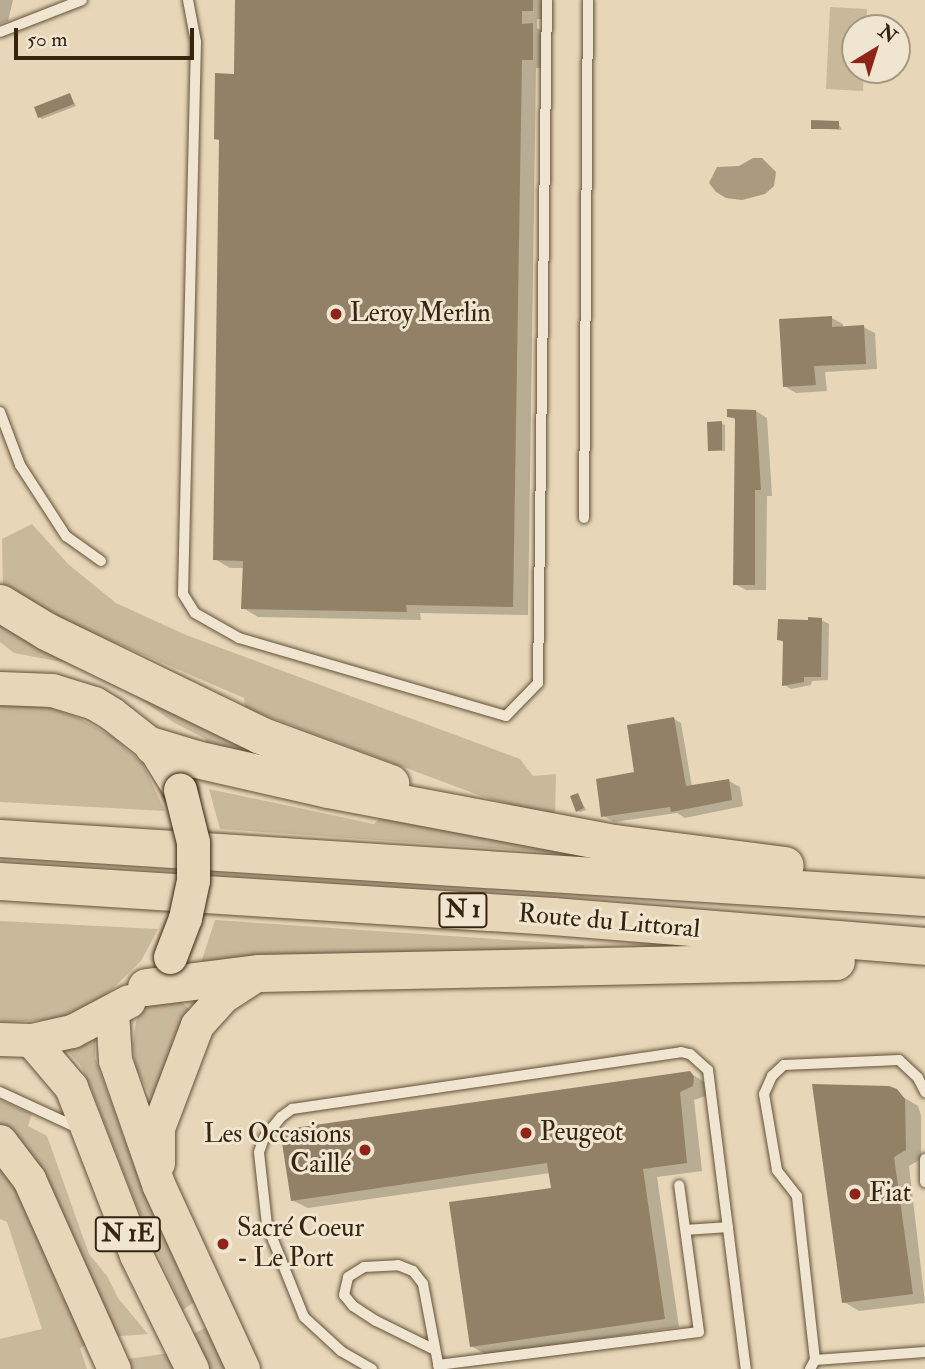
<!DOCTYPE html>
<html>
<head>
<meta charset="utf-8">
<style>
  body { margin:0 }
  #map { position:relative; width:925px; height:1369px; overflow:hidden; background:#e7d7b8; font-family:"IM FELL Double Pica",serif }
  div>[style] { position:absolute }
  .green>* { inset:0; background:#c9b99b }
  .water>* { inset:0; background:#ab9a7f }
  .shadow>* { inset:0; background:#0003 }
  .building>* { inset:0; background:#928167 }
  .roads { filter:drop-shadow(0 0 2px #625139) drop-shadow(0 0 2px #625139) }
  .lane>* { height:10px; margin:-5px; padding:0 5px; transform-origin:5px; border-radius:5px; background:#efe5d1 }
  .primary>* { height:33px; margin:-16.5px; padding:0 16.5px; transform-origin:16.5px; border-radius:16.5px; background:#e7d7b8 }
  .highway>* { height:37px; margin:-18.5px; padding:0 18.5px; transform-origin:18.5px; border-radius:18.5px; background:#e7d7b8 }
  .bridges { filter:drop-shadow(0 0 2px #36240f) drop-shadow(0 0 2px #36240f) }
  .primary-bridge>* { height:33px; margin:-16.5px; padding:0 16.5px; transform-origin:16.5px; border-radius:16.5px; background:#e7d7b8 }
  .dots>* { width:19px; height:19px; translate:-50% -50%; box-sizing:border-box; border:4px solid #efe5d1; border-radius:50% }
  span { translate:-50% -50%; white-space:nowrap; text-align:center; line-height:1.15; -webkit-text-stroke:6px #efe5d1; paint-order:stroke }
  .shield-label span { padding:2px 5px; background:#efe5d1; border:2px solid; border-radius:5px; -webkit-text-stroke-width:0 }
  .shield-label { font-size:24px; color:#36240f; font-weight:700 }
  .poi-label { font-size:26px; color:#36240f }
  .left { translate:0 -50%; text-align:left }
  .right { translate:-100% -50%; text-align:right }
  .street-label { font-size:26px; color:#36240f }
  .north { position:absolute; left:841px; top:14px; width:70px; height:70px; box-sizing:border-box; background:#efe5d1; border:2px solid #a59883; border-radius:50%; rotate:38deg; font-size:19px; font-weight:700; line-height:28px; text-align:center; color:#36240f }
  .north::after { content:''; display:block; margin:auto; width:24px; height:32px; background:#8f2418; clip-path:polygon(50% 0,100% 100%,50% 72%,0 100%) }
  .scale { position:absolute; left:14px; top:28px; width:180px; height:32px; box-sizing:border-box; border:4px solid #36240f; border-top:0; padding-left:9px; font-size:21px; line-height:24px; white-space:nowrap; color:#36240f; -webkit-text-stroke:5px #efe5d1; paint-order:stroke }
</style>
</head>
<body>
<div id="map">
  <div class="green">
    <i style="clip-path:polygon(830px 7px,867px 9px,866px 28px,855px 28px,855px 70px,864px 70px,863px 91px,826px 89px)"></i>
    <i style="clip-path:polygon(32px 524px,68px 564px,116px 603px,186px 635px,520px 759px,533px 776px,556px 774px,555px 816px,484px 797px,245px 708px,244px 698px,47px 613px,3px 587px,2px 539px)"></i>
    <i style="clip-path:polygon(0 610px,287px 766px,205px 745px,206px 739px,173px 722px,132px 693px,72px 664px,14px 653px,0 642px)"></i>
    <i style="clip-path:polygon(13px 703px,50px 708px,81px 719px,113px 737px,143px 764px,165px 811px,0 802px,0 705px)"></i>
    <i style="clip-path:polygon(209px 789px,374px 824px,380px 818px,563px 845px,563px 853px,220px 829px)"></i>
    <i style="clip-path:polygon(215px 920px,584px 945px,585px 955px,200px 966px)"></i>
    <i style="clip-path:polygon(0 921px,158px 929px,141px 961px,106px 995px,60px 1019px,5px 1022px,0 1021px)"></i>
    <i style="clip-path:polygon(169px 989px,194px 1014px,156px 1107px,135px 1066px,133px 1044px,136px 1021px,146px 1004px)"></i>
    <i style="clip-path:polygon(95px 1037px,95px 1058px,145px 1196px,194px 1302px,183px 1310px,134px 1199px,92px 1091px,81px 1066px,64px 1047px)"></i>
    <i style="clip-path:polygon(0 1100px,32px 1114px,28px 1126px,47px 1136px,89px 1254px,107px 1276px,118px 1298px,148px 1334px,109px 1337px,0 1126px)"></i>
    <i style="clip-path:polygon(0 1157px,23px 1190px,60px 1293px,92px 1342px,80px 1348px,87px 1369px,0 1369px,0 1339px,42px 1329px,7px 1222px,0 1219px)"></i>
    <i style="clip-path:polygon(207px 1327px,227px 1369px,209px 1369px,193px 1334px)"></i>
    <i style="clip-path:polygon(177px 1352px,185px 1369px,124px 1369px,121px 1360px)"></i>
  </div>
  <div class="water">
    <i style="clip-path:polygon(753px 158px,762px 158px,776px 172px,774px 186px,765px 194px,742px 200px,726px 198px,716px 192px,709px 183px,717px 167px,739px 166px)"></i>
  </div>
  <div class="shadow">
    <i style="clip-path:polygon(0 0,13px 0,8px 21px,0 24px)"></i>
    <i style="clip-path:polygon(237px 0,548px 0,548px 19px,537px 19px,537px 28px,548px 34px,547px 68px,536px 68px,528px 615px,420px 613px,421px 620px,258px 617px,243px 608px,244px 568px,230px 568px,215px 559px)"></i>
    <i style="clip-path:polygon(70px 95px,76px 106px,42px 119px,39px 117px)"></i>
    <i style="clip-path:polygon(838px 123px,842px 130px,813px 128px)"></i>
    <i style="clip-path:polygon(832px 318px,843px 324px,843px 328px,863px 327px,875px 333px,877px 369px,825px 372px,827px 391px,796px 393px,784px 386px)"></i>
    <i style="clip-path:polygon(756px 411px,767px 418px,772px 496px,767px 496px,766px 590px,746px 590px,735px 584px,736px 420px,729px 416px)"></i>
    <i style="clip-path:polygon(721px 423px,725px 425px,725px 451px,712px 451px,709px 450px)"></i>
    <i style="clip-path:polygon(821px 620px,829px 624px,828px 680px,812px 681px,811px 685px,791px 689px,784px 685px,785px 643px,779px 639px)"></i>
    <i style="clip-path:polygon(674px 719px,681px 723px,692px 787px,729px 781px,740px 787px,743px 806px,685px 818px,677px 813px,614px 822px,602px 815px)"></i>
    <i style="clip-path:polygon(578px 795px,586px 810px,580px 812px,577px 811px)"></i>
    <i style="clip-path:polygon(689px 1073px,705px 1082px,708px 1095px,694px 1100px,702px 1171px,657px 1177px,679px 1327px,487px 1355px,471px 1346px,553px 1189px,550px 1173px,308px 1208px,292px 1200px)"></i>
    <i style="clip-path:polygon(888px 1088px,918px 1106px,921px 1115px,921px 1159px,909px 1166px,925px 1303px,859px 1311px,844px 1302px)"></i>
  </div>
  <div class="building">
    <i style="clip-path:polygon(235px 0,533px 0,533px 11px,522px 11px,522px 24px,533px 23px,533px 60px,522px 60px,513px 607px,406px 605px,407px 612px,241px 609px,243px 561px,213px 560px,219px 140px,214px 139px,215px 73px,234px 74px)"></i>
    <i style="clip-path:polygon(70px 93px,74px 104px,38px 118px,34px 107px)"></i>
    <i style="clip-path:polygon(811px 120px,839px 121px,839px 129px,811px 129px)"></i>
    <i style="clip-path:polygon(832px 316px,832px 327px,864px 325px,866px 364px,814px 366px,816px 385px,783px 387px,779px 319px)"></i>
    <i style="clip-path:polygon(727px 409px,756px 410px,761px 490px,755px 490px,755px 585px,733px 585px,735px 418px,727px 417px)"></i>
    <i style="clip-path:polygon(722px 421px,722px 450px,708px 451px,707px 422px)"></i>
    <i style="clip-path:polygon(808px 617px,822px 618px,821px 677px,804px 677px,804px 682px,782px 686px,783px 641px,777px 640px,778px 619px,808px 620px)"></i>
    <i style="clip-path:polygon(674px 717px,686px 786px,729px 779px,732px 800px,671px 812px,670px 807px,601px 817px,596px 779px,634px 772px,627px 725px)"></i>
    <i style="clip-path:polygon(578px 793px,584px 808px,576px 812px,570px 796px)"></i>
    <i style="clip-path:polygon(690px 1071px,694px 1076px,693px 1086px,680px 1092px,687px 1163px,643px 1169px,665px 1319px,470px 1347px,449px 1202px,551px 1188px,547px 1163px,291px 1201px,280px 1130px)"></i>
    <i style="clip-path:polygon(812px 1084px,889px 1086px,897px 1089px,905px 1099px,906px 1150px,894px 1157px,913px 1294px,842px 1303px)"></i>
  </div>
  <div class="roads">
    <div class="lane">
      <i style="left:188px;top:0;width:43px;rotate:79.2deg"></i>
      <i style="left:196px;top:42px;width:552px;rotate:91.35deg"></i>
      <i style="left:183px;top:594px;width:22px;rotate:58deg"></i>
      <i style="left:195px;top:613px;width:51px;rotate:29.6deg"></i>
      <i style="left:239px;top:638px;width:278px;rotate:16.3deg"></i>
      <i style="left:506px;top:716px;width:46px;rotate:-45.9deg"></i>
      <i style="left:538px;top:683px;width:683px;rotate:-89.25deg"></i>
      <i style="left:0;top:32px;width:88px;rotate:-21.3deg"></i>
      <i style="left:0;top:412px;width:57px;rotate:69.3deg"></i>
      <i style="left:20px;top:465px;width:85px;rotate:57.1deg"></i>
      <i style="left:66px;top:536px;width:43px;rotate:35.5deg"></i>
      <i style="left:584px;top:518px;width:518px;rotate:-89.56deg"></i>
      <i style="left:0;top:1092px;width:88px;rotate:24.8deg"></i>
      <i style="left:925px;top:1159px;width:23px;rotate:90deg"></i>
      <i style="left:686px;top:1230px;width:42px;rotate:-4.1deg"></i>
      <i style="left:435px;top:1350px;width:66px;rotate:-153.8deg"></i>
      <i style="left:376px;top:1321px;width:27px;rotate:-147deg"></i>
      <i style="left:353px;top:1306px;width:14px;rotate:-129deg"></i>
      <i style="left:344px;top:1295px;width:18px;rotate:-77deg"></i>
      <i style="left:348px;top:1277px;width:19px;rotate:-32deg"></i>
      <i style="left:364px;top:1267px;width:34px;rotate:-3deg"></i>
      <i style="left:398px;top:1265px;width:16px;rotate:22deg"></i>
      <i style="left:413px;top:1271px;width:16px;rotate:52deg"></i>
      <i style="left:423px;top:1284px;width:86px;rotate:79.3deg"></i>
      <i style="left:815px;top:1360px;width:110px;rotate:-4.2deg"></i>
      <i style="left:438px;top:1365px;width:263px;rotate:-7.2deg"></i>
      <i style="left:699px;top:1332px;width:148px;rotate:-97.7deg"></i>
      <i style="left:372px;top:1369px;width:36px;rotate:-150deg"></i>
      <i style="left:341px;top:1351px;width:50px;rotate:-137.4deg"></i>
      <i style="left:304px;top:1317px;width:99px;rotate:-111.9deg"></i>
      <i style="left:267px;top:1225px;width:73px;rotate:-96.3deg"></i>
      <i style="left:259px;top:1152px;width:15px;rotate:-70deg"></i>
      <i style="left:264px;top:1138px;width:27px;rotate:-51deg"></i>
      <i style="left:281px;top:1117px;width:14px;rotate:-36deg"></i>
      <i style="left:292px;top:1109px;width:393px;rotate:-8.3deg"></i>
      <i style="left:681px;top:1052px;width:9px;rotate:13deg"></i>
      <i style="left:690px;top:1054px;width:24px;rotate:42deg"></i>
      <i style="left:708px;top:1070px;width:301px;rotate:82.8deg"></i>
      <i style="left:810px;top:1369px;width:10px;rotate:-61deg"></i>
      <i style="left:815px;top:1360px;width:165px;rotate:-96.3deg"></i>
      <i style="left:797px;top:1196px;width:33px;rotate:-128deg"></i>
      <i style="left:777px;top:1170px;width:77px;rotate:-99.7deg"></i>
      <i style="left:764px;top:1094px;width:20px;rotate:-66deg"></i>
      <i style="left:772px;top:1076px;width:16px;rotate:-43deg"></i>
      <i style="left:784px;top:1065px;width:115px;rotate:-2.5deg"></i>
      <i style="left:899px;top:1060px;width:26px;rotate:43deg"></i>
      <i style="left:918px;top:1078px;width:16px;rotate:63deg"></i>
    </div>
    <div class="primary">
      <i style="left:0;top:688px;width:52px;rotate:2.2deg"></i>
      <i style="left:52px;top:690px;width:44px;rotate:17.2deg"></i>
      <i style="left:94px;top:703px;width:21px;rotate:31deg"></i>
      <i style="left:112px;top:714px;width:52px;rotate:38deg"></i>
      <i style="left:153px;top:746px;width:52px;rotate:58.5deg"></i>
      <i style="left:112px;top:1012px;width:48px;rotate:86.4deg"></i>
      <i style="left:115px;top:1060px;width:133px;rotate:70.8deg"></i>
      <i style="left:159px;top:1186px;width:201px;rotate:65.3deg"></i>
      <i style="left:0;top:1039px;width:31px;rotate:2deg"></i>
      <i style="left:31px;top:1040px;width:42px;rotate:-12.4deg"></i>
      <i style="left:72px;top:1031px;width:64px;rotate:-27.8deg"></i>
      <i style="left:31px;top:1040px;width:62px;rotate:49.6deg"></i>
      <i style="left:71px;top:1087px;width:180px;rotate:68.8deg"></i>
      <i style="left:136px;top:1255px;width:127px;rotate:63.8deg"></i>
      <i style="left:0;top:1141px;width:48px;rotate:52.7deg"></i>
      <i style="left:29px;top:1179px;width:208px;rotate:65.9deg"></i>
      <i style="left:158px;top:1163px;width:35px;rotate:-90deg"></i>
      <i style="left:158px;top:1128px;width:110px;rotate:-69.3deg"></i>
      <i style="left:197px;top:1025px;width:38px;rotate:-48deg"></i>
      <i style="left:222px;top:997px;width:44px;rotate:-33deg"></i>
    </div>
    <div class="highway">
      <i style="left:0;top:603px;width:54px;rotate:31.3deg"></i>
      <i style="left:46px;top:631px;width:238px;rotate:25.9deg"></i>
      <i style="left:260px;top:735px;width:139px;rotate:20.3deg"></i>
      <i style="left:153px;top:746px;width:45px;rotate:16.8deg"></i>
      <i style="left:196px;top:759px;width:135px;rotate:12.8deg"></i>
      <i style="left:328px;top:789px;width:292px;rotate:10.7deg"></i>
      <i style="left:615px;top:843px;width:171px;rotate:7.4deg"></i>
      <i style="left:0;top:838px;width:927px;rotate:3.65deg"></i>
      <i style="left:0;top:881px;width:554px;rotate:3.62deg"></i>
      <i style="left:553px;top:916px;width:373px;rotate:4.6deg"></i>
      <i style="left:146px;top:987px;width:114px;rotate:-7.1deg"></i>
      <i style="left:259px;top:973px;width:577px;rotate:-1.19deg"></i>
    </div>
  </div>
  <div class="bridges">
    <div class="primary-bridge">
      <i style="left:170px;top:957px;width:42px;rotate:-69deg"></i>
      <i style="left:185px;top:918px;width:39px;rotate:-78deg"></i>
      <i style="left:193px;top:880px;width:38px;rotate:-90deg"></i>
      <i style="left:193px;top:842px;width:54px;rotate:-104deg"></i>
    </div>
  </div>
  <div class="dots">
    <i style="left:336px;top:314px;background:#8f2418"></i>
    <i style="left:526px;top:1133px;background:#8f2418"></i>
    <i style="left:365px;top:1150px;background:#8f2418"></i>
    <i style="left:855px;top:1194px;background:#8f2418"></i>
    <i style="left:223px;top:1244px;background:#8f2418"></i>
  </div>
  <div class="shield-label">
    <span style="left:463px;top:910px">N 1</span>
    <span style="left:128px;top:1234px">N 1E</span>
  </div>
  <div class="poi-label">
    <span class="left" style="left:350px;top:314px">Leroy Merlin</span>
    <span class="left" style="left:540px;top:1133px">Peugeot</span>
    <span class="right" style="left:351px;top:1150px">Les Occasions<br>Caillé</span>
    <span class="left" style="left:869px;top:1194px">Fiat</span>
    <span class="left" style="left:237px;top:1244px">Sacré Coeur<br>- Le Port</span>
  </div>
  <div class="street-label">
    <span style="left:609px;top:922px;rotate:5deg">Route du Littoral</span>
  </div>
  <div class="north">N</div>
  <div class="scale">50 m</div>
</div>
</body>
</html>
